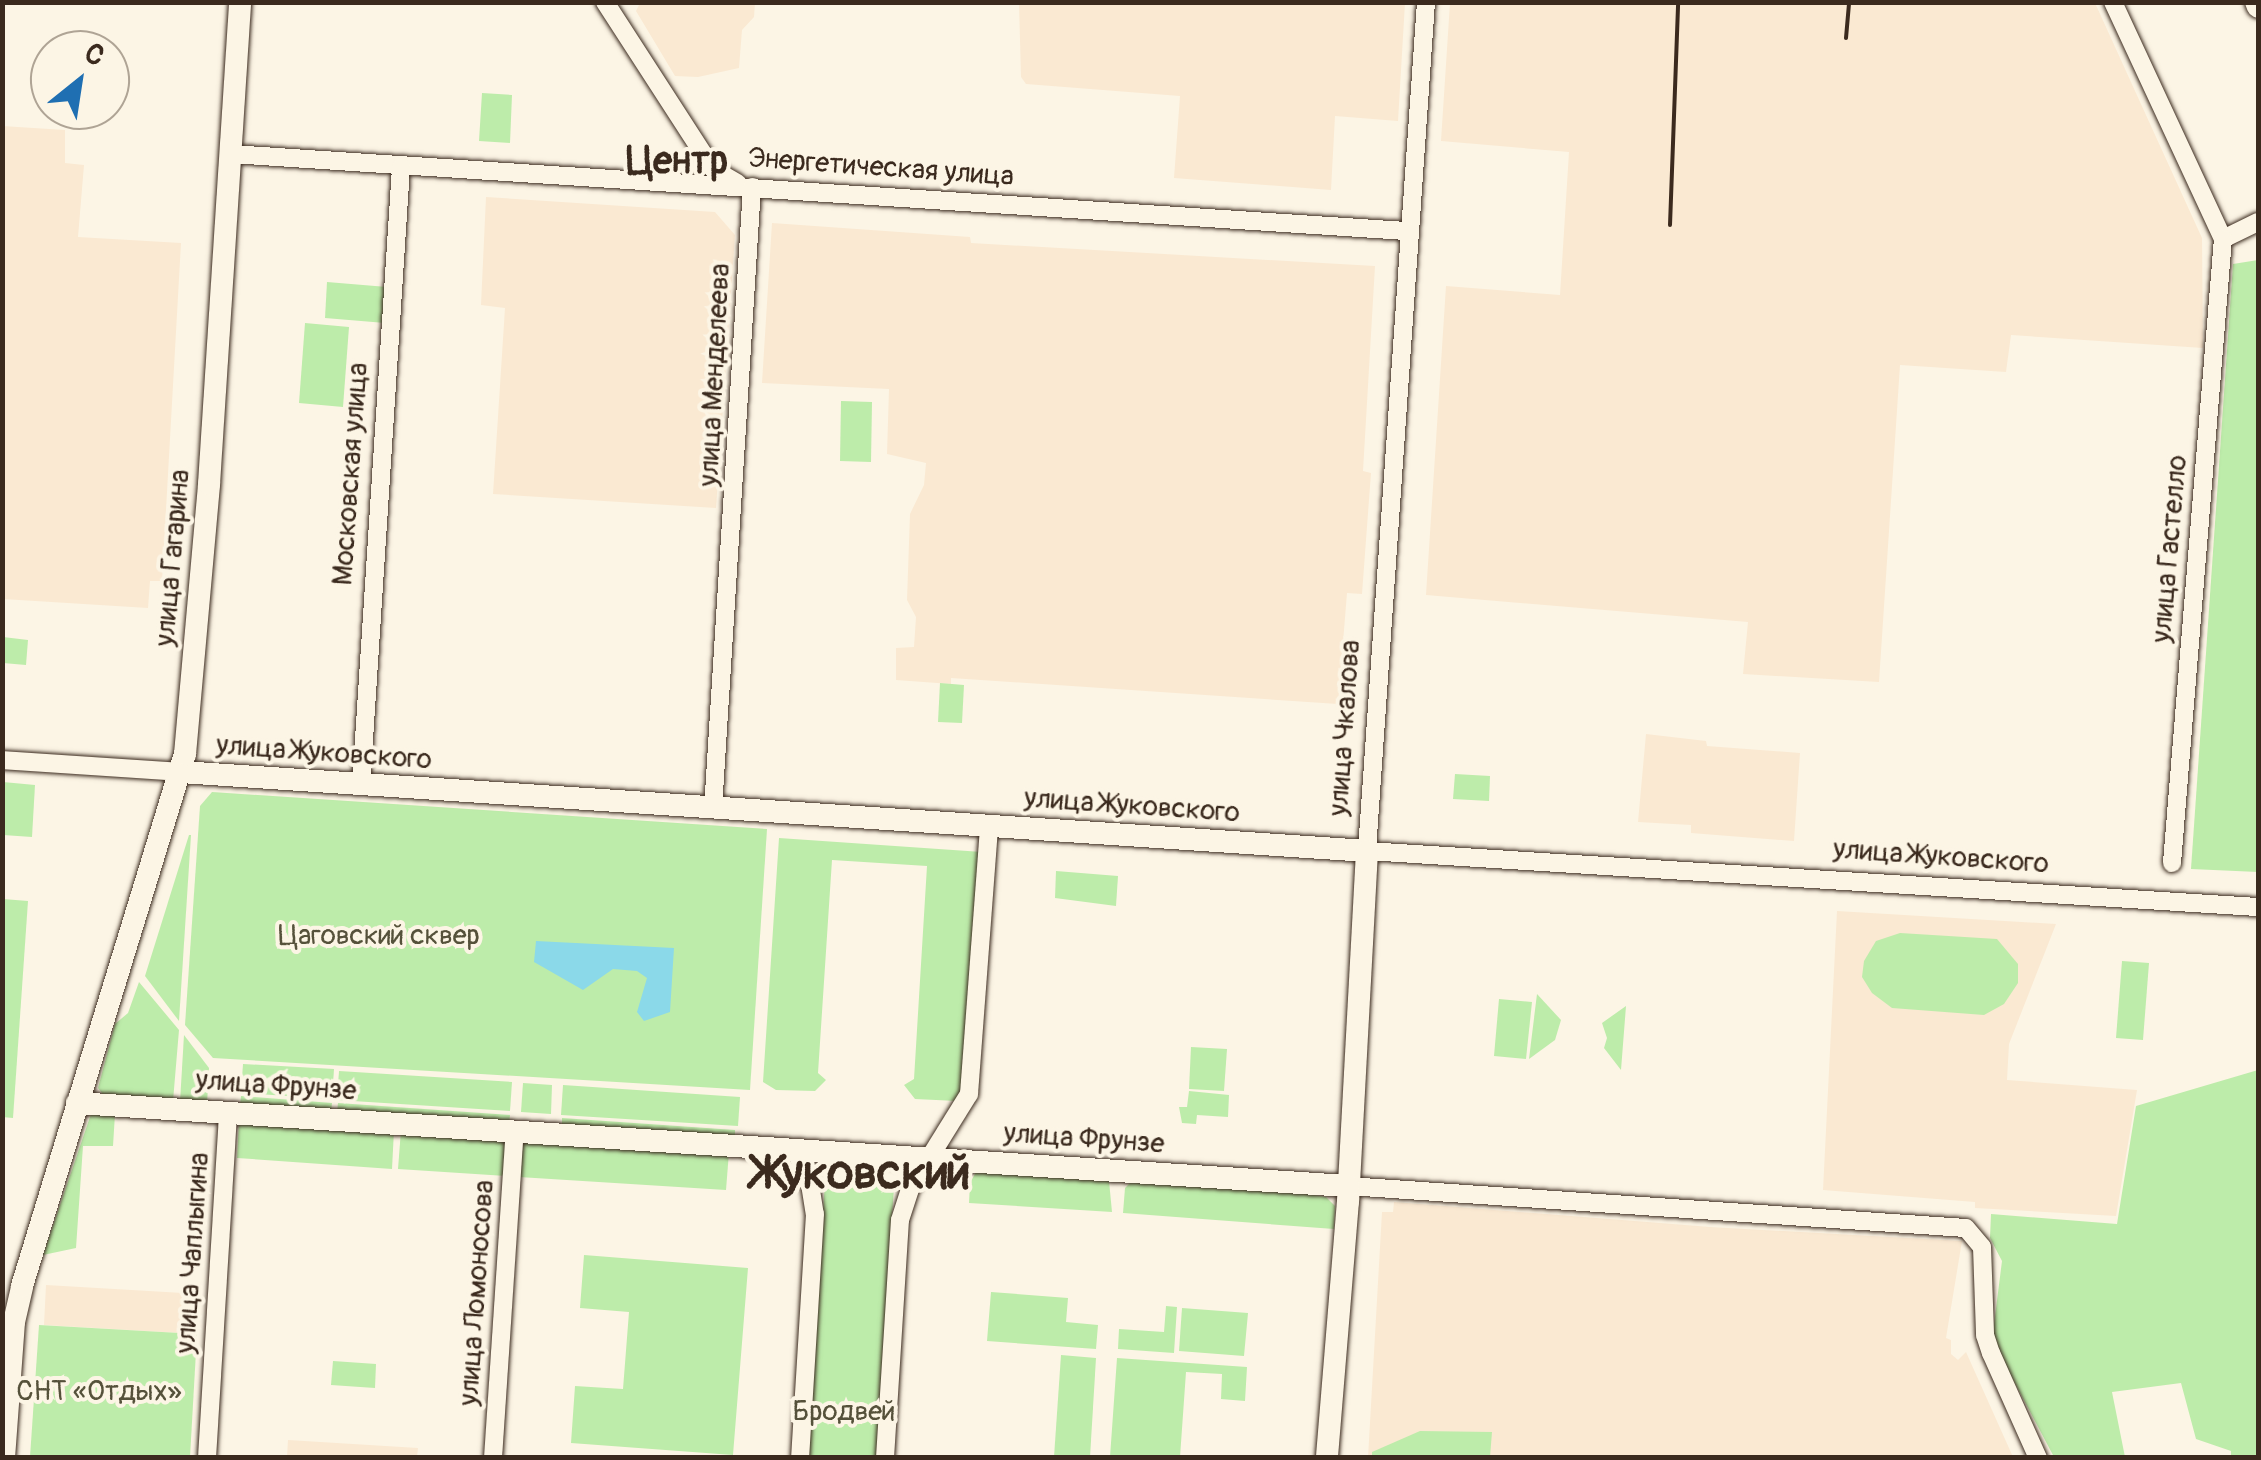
<!DOCTYPE html>
<html>
<head>
<meta charset="utf-8">
<style>
  body { margin:0 }
  #map { position:relative; width:2261px; height:1460px; overflow:hidden; background:#fcf5e5; font-family:Pangolin,sans-serif }
  div>[style] { position:absolute }
  .built>* { inset:0; background:#fae9d2 }
  .green>* { inset:0; background:#bdecaa }
  .water>* { inset:0; background:#8bd9e9 }
  .roads { filter:drop-shadow(0 0 2px #3b2a1e) drop-shadow(0 0 2px #3b2a1e) }
  .minor>* { height:18px; margin:-9px; padding:0 9px; transform-origin:9px; border-radius:9px; background:#fcf5e5 }
  .major>* { height:22px; margin:-11px; padding:0 11px; transform-origin:11px; border-radius:11px; background:#fcf5e5 }
  .rail>* { height:4px; margin:-2px; padding:0 2px; transform-origin:2px; border-radius:2px; background:#3b2a1e }
  span { translate:-50% -50%; white-space:nowrap; text-align:center; line-height:1.15; -webkit-text-stroke:8px #fcf5e5; paint-order:stroke }
  .street-label { font-size:28px; color:#3b2a1e }
  .park-label { font-size:28px; color:#55513a }
  .district-label { font-size:38px; color:#3b2a1e; font-weight:700 }
  .town-label { font-size:48px; color:#3b2a1e; font-weight:700 }
  .frame { position:absolute; inset:0; border:5px solid #3b2a1e; pointer-events:none }
  .north { position:absolute; left:30px; top:30px; width:100px; height:100px; box-sizing:border-box; background:#fcf5e5; border:2px solid #afa495; border-radius:50%; rotate:30deg; font-size:28px; font-weight:700; line-height:40px; text-align:center; color:#3b2a1e }
  .north::after { content:''; display:block; margin:auto; width:35px; height:45px; background:#1f6fb2; clip-path:polygon(50% 0,100% 100%,50% 72%,0 100%) }
</style>
</head>
<body>
<div id="map">
  <div class="built">
    <i style="clip-path:polygon(640px 3px,755px 3px,754px 17px,742px 30px,739px 68px,698px 77px,675px 76px,636px 11px)"></i>
    <i style="clip-path:polygon(1019px 3px,1405px 3px,1398px 121px,1335px 116px,1331px 190px,1174px 178px,1180px 96px,1026px 84px,1021px 77px)"></i>
    <i style="clip-path:polygon(1450px 3px,2095px 3px,2202px 238px,2203px 348px,2011px 335px,2006px 372px,1900px 365px,1879px 682px,1743px 674px,1748px 622px,1426px 595px,1446px 286px,1560px 295px,1569px 152px,1441px 141px)"></i>
    <i style="clip-path:polygon(2px 126px,65px 130px,65px 163px,84px 165px,78px 237px,181px 243px,162px 581px,150px 581px,148px 608px,3px 599px)"></i>
    <i style="clip-path:polygon(486px 197px,715px 212px,735px 235px,716px 508px,493px 494px,505px 308px,481px 305px)"></i>
    <i style="clip-path:polygon(772px 223px,970px 237px,971px 243px,1375px 266px,1363px 471px,1371px 473px,1362px 594px,1347px 593px,1338px 704px,951px 678px,951px 684px,896px 680px,896px 648px,914px 647px,916px 617px,907px 600px,910px 514px,924px 485px,926px 463px,887px 454px,889px 389px,762px 383px)"></i>
    <i style="clip-path:polygon(1646px 734px,1706px 741px,1707px 746px,1800px 753px,1794px 841px,1691px 833px,1691px 825px,1638px 822px)"></i>
    <i style="clip-path:polygon(1837px 911px,2056px 924px,2009px 1044px,2007px 1080px,2137px 1090px,2116px 1216px,1975px 1208px,1975px 1202px,1823px 1190px)"></i>
    <i style="clip-path:polygon(1394px 1202px,1710px 1227px,1962px 1241px,1946px 1338px,1951px 1340px,1951px 1354px,1958px 1360px,1966px 1352px,2013px 1457px,1368px 1458px,1382px 1212px,1393px 1212px)"></i>
    <i style="clip-path:polygon(46px 1285px,200px 1294px,197px 1334px,44px 1325px)"></i>
    <i style="clip-path:polygon(288px 1440px,418px 1448px,417px 1457px,287px 1457px)"></i>
  </div>
  <div class="green">
    <i style="clip-path:polygon(482px 93px,512px 95px,510px 143px,479px 141px)"></i>
    <i style="clip-path:polygon(2258px 260px,2258px 872px,2191px 869px,2233px 264px)"></i>
    <i style="clip-path:polygon(327px 282px,387px 287px,385px 323px,325px 318px)"></i>
    <i style="clip-path:polygon(305px 323px,349px 327px,343px 407px,299px 403px)"></i>
    <i style="clip-path:polygon(841px 401px,872px 402px,871px 462px,840px 461px)"></i>
    <i style="clip-path:polygon(3px 637px,28px 640px,26px 665px,3px 663px)"></i>
    <i style="clip-path:polygon(940px 683px,964px 685px,962px 723px,938px 722px)"></i>
    <i style="clip-path:polygon(1455px 774px,1490px 776px,1489px 801px,1453px 799px)"></i>
    <i style="clip-path:polygon(3px 782px,35px 785px,32px 837px,3px 835px)"></i>
    <i style="clip-path:polygon(212px 792px,767px 829px,750px 1090px,213px 1058px,185px 1025px,200px 806px)"></i>
    <i style="clip-path:polygon(189px 835px,191px 835px,179px 1021px,145px 976px)"></i>
    <i style="clip-path:polygon(779px 838px,982px 852px,966px 1089px,957px 1101px,915px 1099px,904px 1085px,914px 1079px,927px 866px,832px 860px,818px 1073px,826px 1080px,815px 1091px,776px 1090px,763px 1082px)"></i>
    <i style="clip-path:polygon(1056px 871px,1118px 876px,1116px 906px,1055px 898px)"></i>
    <i style="clip-path:polygon(3px 899px,28px 901px,13px 1118px,2px 1117px)"></i>
    <i style="clip-path:polygon(1900px 933px,1997px 939px,2018px 964px,2018px 983px,2004px 1004px,1984px 1015px,1892px 1008px,1872px 993px,1862px 977px,1864px 961px,1876px 941px)"></i>
    <i style="clip-path:polygon(2122px 961px,2149px 963px,2143px 1040px,2116px 1038px)"></i>
    <i style="clip-path:polygon(139px 982px,179px 1030px,173px 1101px,105px 1097px,98px 1088px,115px 1024px,128px 1013px)"></i>
    <i style="clip-path:polygon(1537px 994px,1561px 1020px,1555px 1040px,1529px 1059px)"></i>
    <i style="clip-path:polygon(1499px 999px,1532px 1002px,1526px 1059px,1494px 1056px)"></i>
    <i style="clip-path:polygon(1626px 1006px,1621px 1070px,1604px 1048px,1607px 1038px,1602px 1023px)"></i>
    <i style="clip-path:polygon(184px 1035px,209px 1068px,207px 1104px,180px 1102px)"></i>
    <i style="clip-path:polygon(1191px 1047px,1227px 1049px,1224px 1091px,1189px 1089px)"></i>
    <i style="clip-path:polygon(243px 1064px,334px 1069px,332px 1099px,241px 1093px)"></i>
    <i style="clip-path:polygon(2258px 1070px,2258px 1457px,2231px 1457px,2231px 1451px,2196px 1439px,2181px 1383px,2112px 1392px,2125px 1457px,2054px 1457px,1992px 1340px,2002px 1261px,1990px 1238px,1991px 1214px,2117px 1224px,2136px 1106px)"></i>
    <i style="clip-path:polygon(339px 1071px,512px 1082px,510px 1111px,337px 1100px)"></i>
    <i style="clip-path:polygon(523px 1083px,552px 1085px,551px 1114px,521px 1112px)"></i>
    <i style="clip-path:polygon(563px 1085px,740px 1097px,738px 1126px,561px 1115px)"></i>
    <i style="clip-path:polygon(1189px 1091px,1229px 1095px,1228px 1117px,1197px 1115px,1196px 1124px,1182px 1123px,1179px 1107px,1187px 1107px)"></i>
    <i style="clip-path:polygon(241px 1096px,332px 1103px,331px 1113px,240px 1106px)"></i>
    <i style="clip-path:polygon(338px 1103px,510px 1115px,509px 1125px,337px 1113px)"></i>
    <i style="clip-path:polygon(91px 1114px,115px 1114px,113px 1146px,83px 1146px,76px 1248px,43px 1255px)"></i>
    <i style="clip-path:polygon(562px 1118px,735px 1130px,735px 1141px,562px 1129px)"></i>
    <i style="clip-path:polygon(239px 1120px,394px 1130px,392px 1169px,237px 1158px)"></i>
    <i style="clip-path:polygon(401px 1130px,508px 1137px,506px 1176px,398px 1169px)"></i>
    <i style="clip-path:polygon(521px 1138px,729px 1152px,726px 1190px,519px 1177px)"></i>
    <i style="clip-path:polygon(976px 1172px,1109px 1181px,1112px 1212px,969px 1203px,970px 1183px)"></i>
    <i style="clip-path:polygon(1132px 1181px,1278px 1189px,1326px 1197px,1335px 1206px,1334px 1229px,1123px 1213px,1125px 1188px)"></i>
    <i style="clip-path:polygon(825px 1182px,894px 1187px,876px 1457px,807px 1458px)"></i>
    <i style="clip-path:polygon(584px 1255px,748px 1268px,733px 1455px,571px 1443px,575px 1386px,623px 1389px,629px 1312px,580px 1308px)"></i>
    <i style="clip-path:polygon(991px 1292px,1068px 1298px,1066px 1322px,1098px 1325px,1096px 1349px,987px 1341px)"></i>
    <i style="clip-path:polygon(1166px 1306px,1177px 1307px,1174px 1353px,1118px 1349px,1119px 1329px,1164px 1332px)"></i>
    <i style="clip-path:polygon(1182px 1308px,1248px 1313px,1244px 1356px,1179px 1351px)"></i>
    <i style="clip-path:polygon(39px 1325px,197px 1334px,190px 1457px,30px 1457px)"></i>
    <i style="clip-path:polygon(1061px 1355px,1096px 1358px,1090px 1457px,1054px 1457px)"></i>
    <i style="clip-path:polygon(1117px 1358px,1247px 1367px,1245px 1401px,1221px 1399px,1222px 1374px,1186px 1372px,1180px 1457px,1110px 1457px)"></i>
    <i style="clip-path:polygon(333px 1361px,376px 1364px,375px 1388px,331px 1385px)"></i>
    <i style="clip-path:polygon(1420px 1431px,1492px 1432px,1490px 1457px,1372px 1457px,1372px 1452px)"></i>
  </div>
  <div class="water">
    <i style="clip-path:polygon(536px 941px,674px 948px,670px 1012px,644px 1021px,637px 1012px,647px 978px,637px 971px,613px 969px,583px 990px,534px 962px)"></i>
  </div>
  <div class="roads">
    <div class="minor">
      <i style="left:605px;top:2px;width:199px;rotate:57.1deg"></i>
      <i style="left:713px;top:169px;width:28px;rotate:30deg"></i>
      <i style="left:1426px;top:2px;width:851px;rotate:93.98deg"></i>
      <i style="left:1367px;top:851px;width:893px;rotate:3.6deg"></i>
      <i style="left:2113px;top:2px;width:261px;rotate:65.1deg"></i>
      <i style="left:2223px;top:239px;width:39px;rotate:-26deg"></i>
      <i style="left:231px;top:154px;width:1179px;rotate:3.75deg"></i>
      <i style="left:2px;top:760px;width:179px;rotate:3.8deg"></i>
      <i style="left:361px;top:786px;width:620px;rotate:-86.3deg"></i>
      <i style="left:713px;top:809px;width:623px;rotate:-86.41deg"></i>
      <i style="left:2172px;top:863px;width:626px;rotate:-85.33deg"></i>
      <i style="left:795px;top:1150px;width:37px;rotate:66deg"></i>
      <i style="left:810px;top:1184px;width:30px;rotate:81deg"></i>
      <i style="left:815px;top:1214px;width:244px;rotate:93.5deg"></i>
      <i style="left:1348px;top:1186px;width:619px;rotate:3.89deg"></i>
      <i style="left:1966px;top:1228px;width:25px;rotate:50deg"></i>
      <i style="left:1982px;top:1247px;width:88px;rotate:88deg"></i>
      <i style="left:1985px;top:1335px;width:19px;rotate:72deg"></i>
      <i style="left:1991px;top:1353px;width:115px;rotate:65.9deg"></i>
      <i style="left:207px;top:1458px;width:346px;rotate:-86.5deg"></i>
      <i style="left:493px;top:1458px;width:328px;rotate:-86.2deg"></i>
      <i style="left:885px;top:1458px;width:238px;rotate:-86.4deg"></i>
      <i style="left:900px;top:1220px;width:33px;rotate:-72deg"></i>
      <i style="left:910px;top:1189px;width:112px;rotate:-58.2deg"></i>
      <i style="left:969px;top:1094px;width:268px;rotate:-85.7deg"></i>
    </div>
    <div class="major">
      <i style="left:2256px;top:2px;width:5px;rotate:68deg"></i>
      <i style="left:181px;top:772px;width:1189px;rotate:3.81deg"></i>
      <i style="left:1367px;top:851px;width:351px;rotate:93.1deg"></i>
      <i style="left:1348px;top:1201px;width:258px;rotate:94.7deg"></i>
      <i style="left:77px;top:1103px;width:1274px;rotate:3.74deg"></i>
      <i style="left:4px;top:1458px;width:136px;rotate:-85.8deg"></i>
      <i style="left:14px;top:1322px;width:37px;rotate:-77deg"></i>
      <i style="left:22px;top:1286px;width:556px;rotate:-72.97deg"></i>
      <i style="left:185px;top:754px;width:271px;rotate:-84.9deg"></i>
      <i style="left:209px;top:484px;width:483px;rotate:-86.3deg"></i>
    </div>
  </div>
  <div class="rail">
    <i style="left:1846px;top:38px;width:36px;rotate:-85deg"></i>
    <i style="left:1670px;top:225px;width:223px;rotate:-87.9deg"></i>
  </div>
  <div class="street-label">
    <span style="left:881px;top:168px;rotate:4deg">Энергетическая улица</span>
    <span style="left:715px;top:375px;rotate:-87deg">улица Менделеева</span>
    <span style="left:351px;top:474px;rotate:-86deg">Московская улица</span>
    <span style="left:2170px;top:549px;rotate:-85deg">улица Гастелло</span>
    <span style="left:173px;top:558px;rotate:-85deg">улица Гагарина</span>
    <span style="left:1345px;top:728px;rotate:-86deg">улица Чкалова</span>
    <span style="left:324px;top:753px;rotate:4deg">улица Жуковского</span>
    <span style="left:1132px;top:806px;rotate:4deg">улица Жуковского</span>
    <span style="left:1941px;top:857px;rotate:4deg">улица Жуковского</span>
    <span style="left:276px;top:1086px;rotate:4deg">улица Фрунзе</span>
    <span style="left:1084px;top:1139px;rotate:4deg">улица Фрунзе</span>
    <span style="left:193px;top:1253px;rotate:-86deg">улица Чаплыгина</span>
    <span style="left:477px;top:1293px;rotate:-86deg">улица Ломоносова</span>
  </div>
  <div class="park-label">
    <span style="left:379px;top:936px">Цаговский сквер</span>
    <span style="left:99px;top:1392px">СНТ «Отдых»</span>
    <span style="left:844px;top:1412px">Бродвей</span>
  </div>
  <div class="district-label">
    <span style="left:677px;top:162px">Центр</span>
  </div>
  <div class="town-label">
    <span style="left:862px;top:1174px">Жуковский</span>
  </div>
  <div class="frame"></div>
  <div class="north">С</div>
</div>
</body>
</html>
